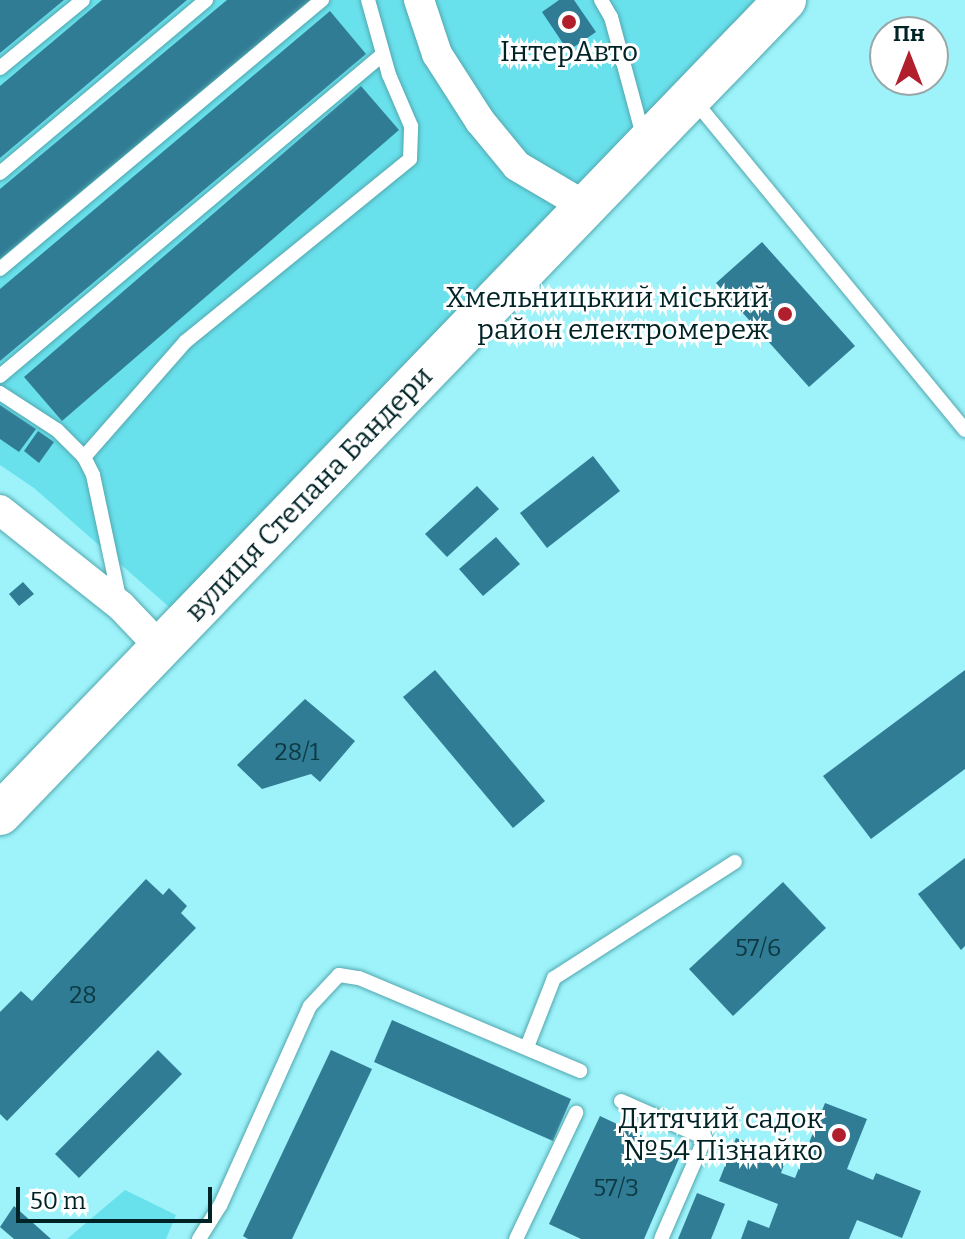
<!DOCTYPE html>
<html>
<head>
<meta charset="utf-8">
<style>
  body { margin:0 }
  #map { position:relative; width:965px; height:1239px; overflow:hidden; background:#9ef3fa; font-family:Bitter,serif }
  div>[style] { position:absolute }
  .green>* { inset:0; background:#69e1ec }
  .building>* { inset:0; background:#317c95 }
  .roads { filter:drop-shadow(0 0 2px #52a7af) drop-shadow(0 0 2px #52a7af) }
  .lane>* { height:14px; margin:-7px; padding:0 7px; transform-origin:7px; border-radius:7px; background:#fff }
  .street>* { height:30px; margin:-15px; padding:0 15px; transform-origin:15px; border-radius:15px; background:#fff }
  .secondary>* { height:42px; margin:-21px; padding:0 21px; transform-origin:21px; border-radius:21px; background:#fff }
  .dots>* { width:22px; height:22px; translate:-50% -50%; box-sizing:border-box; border:4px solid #fff; border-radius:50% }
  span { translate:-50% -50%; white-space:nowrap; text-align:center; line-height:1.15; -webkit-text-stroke:6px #fff; paint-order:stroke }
  .number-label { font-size:24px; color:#0c3942 }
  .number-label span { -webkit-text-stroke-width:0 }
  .poi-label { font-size:28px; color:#002326 }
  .right { translate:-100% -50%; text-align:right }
  .street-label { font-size:28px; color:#002326 }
  .north { position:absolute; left:869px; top:16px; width:80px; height:80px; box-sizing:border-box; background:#fff; border:2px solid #99a7a8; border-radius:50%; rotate:0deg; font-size:22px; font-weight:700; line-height:32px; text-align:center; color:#002326 }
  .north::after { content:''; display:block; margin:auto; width:28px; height:36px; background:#b11f2c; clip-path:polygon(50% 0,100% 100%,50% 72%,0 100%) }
  .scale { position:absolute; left:16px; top:1187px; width:196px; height:36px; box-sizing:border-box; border:4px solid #002326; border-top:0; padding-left:10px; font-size:24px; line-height:28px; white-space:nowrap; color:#002326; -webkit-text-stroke:6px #fff; paint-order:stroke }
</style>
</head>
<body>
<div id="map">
  <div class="green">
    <i style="clip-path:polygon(0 0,768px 0,177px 614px,34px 488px,0 465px)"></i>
    <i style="clip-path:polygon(125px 1190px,176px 1215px,166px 1239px,67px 1239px)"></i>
  </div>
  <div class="building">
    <i style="clip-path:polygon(0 0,64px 0,0 53px)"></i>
    <i style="clip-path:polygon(102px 0,187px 0,0 158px,0 86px)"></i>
    <i style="clip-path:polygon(227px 0,311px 0,0 259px,0 189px)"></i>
    <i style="clip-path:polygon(559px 0,574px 0,596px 32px,568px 51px,542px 12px)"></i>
    <i style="clip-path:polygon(330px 11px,366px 54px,0 361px,0 289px)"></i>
    <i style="clip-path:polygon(361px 86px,399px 130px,62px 421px,24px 377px)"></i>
    <i style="clip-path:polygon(762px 242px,855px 346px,809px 387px,716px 283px)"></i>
    <i style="clip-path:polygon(0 405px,36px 429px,19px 452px,0 439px)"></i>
    <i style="clip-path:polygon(38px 431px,54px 442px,39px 463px,24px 451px)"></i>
    <i style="clip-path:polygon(593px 456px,620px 491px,547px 548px,520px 513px)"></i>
    <i style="clip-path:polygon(477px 486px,499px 509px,447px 557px,425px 534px)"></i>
    <i style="clip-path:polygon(496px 537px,520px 564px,483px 596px,459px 569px)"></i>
    <i style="clip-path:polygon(23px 582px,34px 594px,19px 606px,9px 594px)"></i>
    <i style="clip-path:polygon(435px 670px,545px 801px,513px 828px,403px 697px)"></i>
    <i style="clip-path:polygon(965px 670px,965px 769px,871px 839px,823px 776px)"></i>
    <i style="clip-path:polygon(305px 699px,355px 741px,320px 782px,311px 774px,262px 789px,237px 765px)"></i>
    <i style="clip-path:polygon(965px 858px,965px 946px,961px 950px,918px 894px)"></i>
    <i style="clip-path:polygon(146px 879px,163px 895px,169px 888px,187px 906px,181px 913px,196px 928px,7px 1121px,0 1114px,0 1012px,21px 991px,32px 1001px)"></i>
    <i style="clip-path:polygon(783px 882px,826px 928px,733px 1016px,689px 969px)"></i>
    <i style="clip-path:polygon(392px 1020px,571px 1099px,553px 1141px,374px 1062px)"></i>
    <i style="clip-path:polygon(158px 1050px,182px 1074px,79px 1178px,55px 1154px)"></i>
    <i style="clip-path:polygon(331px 1050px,372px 1069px,292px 1239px,248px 1239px,243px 1236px)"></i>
    <i style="clip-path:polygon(825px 1103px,867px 1119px,847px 1169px,873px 1180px,876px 1173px,921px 1191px,902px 1238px,857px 1220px,849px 1239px,741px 1239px,748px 1220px,769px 1228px,778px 1204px,719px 1181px,736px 1138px,787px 1157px,781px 1173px,795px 1178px)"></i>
    <i style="clip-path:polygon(600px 1116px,681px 1154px,644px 1239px,581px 1239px,549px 1224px)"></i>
    <i style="clip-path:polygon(697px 1193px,725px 1204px,711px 1239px,678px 1239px)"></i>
    <i style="clip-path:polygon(14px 1206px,51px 1239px,14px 1239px,0 1227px)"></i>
  </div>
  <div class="roads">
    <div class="lane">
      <i style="left:601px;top:0;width:20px;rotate:60deg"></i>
      <i style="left:611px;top:17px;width:126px;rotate:74.9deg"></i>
      <i style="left:0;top:68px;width:107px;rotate:-39.3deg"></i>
      <i style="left:694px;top:100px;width:427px;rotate:50.6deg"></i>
      <i style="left:0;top:173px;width:269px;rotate:-40deg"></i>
      <i style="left:0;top:269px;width:420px;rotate:-39.9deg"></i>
      <i style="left:0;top:376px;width:500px;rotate:-40.05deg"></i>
      <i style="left:0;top:393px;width:68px;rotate:33deg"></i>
      <i style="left:57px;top:430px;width:38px;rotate:45deg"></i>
      <i style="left:84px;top:457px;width:20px;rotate:63deg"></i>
      <i style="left:93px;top:475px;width:130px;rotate:78deg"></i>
      <i style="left:84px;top:457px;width:153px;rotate:-48.7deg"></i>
      <i style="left:185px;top:342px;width:290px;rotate:-39.1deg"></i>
      <i style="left:410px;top:159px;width:33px;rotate:-88deg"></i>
      <i style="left:411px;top:126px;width:56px;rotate:-113.3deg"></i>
      <i style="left:389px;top:75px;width:78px;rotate:-105.6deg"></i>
      <i style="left:527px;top:1047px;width:74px;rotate:-68.6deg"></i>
      <i style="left:554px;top:978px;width:215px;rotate:-32.7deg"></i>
      <i style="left:621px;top:1101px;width:92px;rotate:23.8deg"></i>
      <i style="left:705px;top:1138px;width:110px;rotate:113.5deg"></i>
      <i style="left:199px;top:1239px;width:39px;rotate:-58deg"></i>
      <i style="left:220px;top:1206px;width:219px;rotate:-65.8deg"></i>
      <i style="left:310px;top:1006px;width:42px;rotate:-46.9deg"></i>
      <i style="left:339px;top:975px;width:20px;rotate:9deg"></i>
      <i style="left:359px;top:978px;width:240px;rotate:22.8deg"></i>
      <i style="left:516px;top:1239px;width:140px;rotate:-64.5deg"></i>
    </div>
    <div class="street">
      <i style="left:419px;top:0;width:57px;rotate:71.6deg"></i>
      <i style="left:437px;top:54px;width:80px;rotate:57.3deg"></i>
      <i style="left:480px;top:121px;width:58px;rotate:50.6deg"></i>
      <i style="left:517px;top:166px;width:79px;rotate:30.5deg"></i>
      <i style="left:0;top:510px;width:154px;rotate:38.4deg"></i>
      <i style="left:121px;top:606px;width:58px;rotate:46.4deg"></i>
    </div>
    <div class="secondary">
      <i style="left:0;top:814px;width:1131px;rotate:-46.04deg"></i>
    </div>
  </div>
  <div class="dots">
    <i style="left:569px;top:22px;background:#b11f2c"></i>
    <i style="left:785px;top:314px;background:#b11f2c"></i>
    <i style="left:839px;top:1135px;background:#b11f2c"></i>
  </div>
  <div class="number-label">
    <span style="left:297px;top:753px">28/1</span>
    <span style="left:758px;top:949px">57/6</span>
    <span style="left:83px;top:996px">28</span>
    <span style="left:616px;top:1189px">57/3</span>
  </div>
  <div class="poi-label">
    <span style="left:569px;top:52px">ІнтерАвто</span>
    <span class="right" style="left:769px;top:314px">Хмельницький міський<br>район електромереж</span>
    <span class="right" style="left:823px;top:1135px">Дитячий садок<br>№54 Пізнайко</span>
  </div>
  <div class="street-label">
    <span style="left:309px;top:494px;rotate:-46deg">вулиця Степана Бандери</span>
  </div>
  <div class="north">Пн</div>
  <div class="scale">50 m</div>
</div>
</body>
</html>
